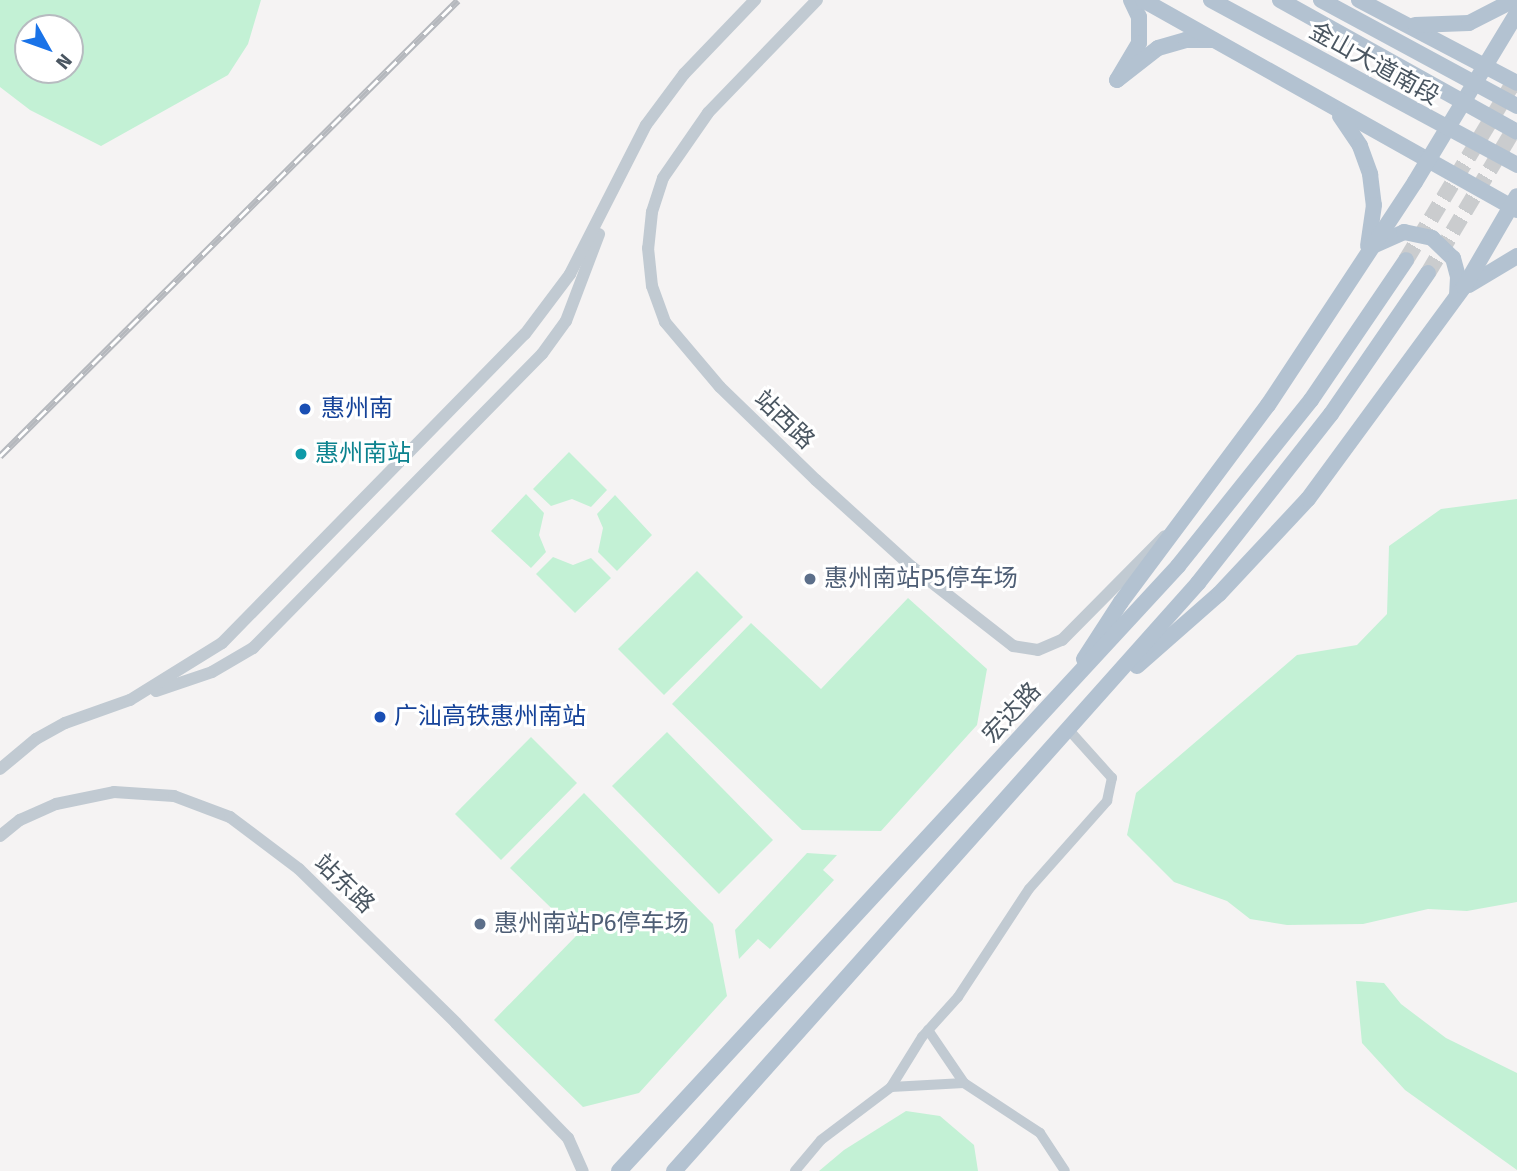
<!DOCTYPE html>
<html>
<head>
<meta charset="utf-8">
<style>
  body { margin:0 }
  #map { position:relative; width:1517px; height:1171px; overflow:hidden; background:#f5f3f3; font-family:"Fira Sans","Noto Sans SC",sans-serif }
  div>[style] { position:absolute }
  .green>* { inset:0; background:#c3f1d5 }
  .primary-tunnel>* { height:16px; margin-top:-8px; transform-origin:0; background:repeating-linear-gradient(90deg,#caccce 0 16px,transparent 0 24px) }
  .minor>* { height:10px; margin:-5px; padding:0 5px; transform-origin:5px; border-radius:5px; background:#c1cad2 }
  .tertiary>* { height:12px; margin:-6px; padding:0 6px; transform-origin:6px; border-radius:6px; background:#c1cad2 }
  .primary>* { height:16px; margin:-8px; padding:0 8px; transform-origin:8px; border-radius:8px; background:#b3c2d1 }
  .rail>* { height:7px; margin-top:-3.5px; transform-origin:0; background:repeating-linear-gradient(90deg,#fff 0 13px,#b5b8bd 0 26px); box-sizing:border-box; border-block:2px solid #b5b8bd }
  .primary-bridge>* { height:16px; margin:-8px; padding:0 8px; transform-origin:8px; border-radius:8px; background:#b3c2d1 }
  .dots>* { width:19px; height:19px; translate:-50% -50%; box-sizing:border-box; border:4px solid #fff; border-radius:50% }
  span { translate:-50% -50%; white-space:nowrap; text-align:center; line-height:1.15; -webkit-text-stroke:6px #fff; paint-order:stroke }
  .street-label { font-size:24px; color:#4a5661 }
  .transit-label { font-size:24px; color:#164399 }
  .left { translate:0 -50%; text-align:left }
  .culture-label { font-size:24px; color:#0d838f }
  .service-label { font-size:24px; color:#4e5e75 }
  .north { position:absolute; left:14px; top:14px; width:70px; height:70px; box-sizing:border-box; background:#fff; border:2px solid #b7bbc0; border-radius:50%; rotate:130deg; font-size:19px; font-weight:700; line-height:28px; text-align:center; color:#4a5661 }
  .north::after { content:''; display:block; margin:auto; width:24px; height:32px; background:#1a73e8; clip-path:polygon(50% 0,100% 100%,50% 72%,0 100%) }
</style>
</head>
<body>
<div id="map">
  <div class="green">
    <i style="clip-path:polygon(evenodd,0 0,261px 0,248px 44px,228px 75px,101px 146px,30px 110px,0 87px,0 0,28px 28px,70px 28px,70px 70px,28px 70px,28px 28px)"></i>
    <i style="clip-path:polygon(569px 452px,607px 490px,591px 507px,572px 499px,551px 506px,533px 489px)"></i>
    <i style="clip-path:polygon(526px 494px,544px 513px,539px 535px,546px 552px,531px 568px,491px 531px)"></i>
    <i style="clip-path:polygon(615px 495px,652px 535px,617px 571px,598px 552px,603px 528px,597px 514px)"></i>
    <i style="clip-path:polygon(1517px 499px,1517px 902px,1467px 911px,1428px 909px,1363px 924px,1287px 925px,1250px 919px,1227px 901px,1174px 882px,1127px 835px,1136px 793px,1297px 655px,1357px 645px,1387px 614px,1389px 546px,1441px 509px)"></i>
    <i style="clip-path:polygon(553px 557px,573px 565px,591px 558px,611px 578px,575px 613px,536px 574px)"></i>
    <i style="clip-path:polygon(697px 571px,743px 617px,664px 695px,618px 649px)"></i>
    <i style="clip-path:polygon(908px 598px,987px 669px,977px 725px,881px 831px,802px 830px,672px 704px,751px 623px,821px 689px)"></i>
    <i style="clip-path:polygon(667px 732px,773px 840px,719px 894px,612px 786px)"></i>
    <i style="clip-path:polygon(531px 737px,577px 783px,501px 860px,455px 814px)"></i>
    <i style="clip-path:polygon(584px 793px,713px 924px,727px 996px,639px 1093px,583px 1107px,494px 1020px,578px 934px,510px 868px)"></i>
    <i style="clip-path:polygon(807px 853px,837px 855px,823px 870px,834px 880px,770px 949px,758px 939px,739px 959px,735px 930px)"></i>
    <i style="clip-path:polygon(1356px 981px,1384px 983px,1401px 1004px,1446px 1038px,1517px 1073px,1517px 1170px,1405px 1090px,1362px 1043px)"></i>
    <i style="clip-path:polygon(906px 1111px,940px 1116px,974px 1145px,978px 1171px,819px 1171px,844px 1150px)"></i>
  </div>
  <div class="primary-tunnel">
    <i style="left:1406px;top:260px;width:214px;rotate:-58.8deg"></i>
    <i style="left:1428px;top:273px;width:174px;rotate:-59.1deg"></i>
  </div>
  <div class="minor">
    <i style="left:928px;top:1030px;width:64px;rotate:55.8deg"></i>
    <i style="left:964px;top:1083px;width:91px;rotate:33.3deg"></i>
    <i style="left:1040px;top:1133px;width:45px;rotate:56.7deg"></i>
    <i style="left:891px;top:1087px;width:73px;rotate:-3.1deg"></i>
    <i style="left:795px;top:1171px;width:40px;rotate:-50deg"></i>
    <i style="left:821px;top:1140px;width:88px;rotate:-37.1deg"></i>
    <i style="left:891px;top:1087px;width:59px;rotate:-58.2deg"></i>
    <i style="left:922px;top:1037px;width:54px;rotate:-48deg"></i>
    <i style="left:958px;top:997px;width:129px;rotate:-56.7deg"></i>
    <i style="left:1029px;top:889px;width:118px;rotate:-48.4deg"></i>
    <i style="left:1107px;top:801px;width:24px;rotate:-78deg"></i>
    <i style="left:1112px;top:778px;width:64px;rotate:-131.9deg"></i>
  </div>
  <div class="tertiary">
    <i style="left:817px;top:0;width:157px;rotate:134deg"></i>
    <i style="left:708px;top:113px;width:79px;rotate:124.7deg"></i>
    <i style="left:663px;top:178px;width:36px;rotate:108deg"></i>
    <i style="left:652px;top:212px;width:36px;rotate:96deg"></i>
    <i style="left:648px;top:248px;width:38px;rotate:84deg"></i>
    <i style="left:652px;top:286px;width:38px;rotate:70deg"></i>
    <i style="left:665px;top:322px;width:85px;rotate:49.8deg"></i>
    <i style="left:720px;top:387px;width:134px;rotate:44.1deg"></i>
    <i style="left:816px;top:480px;width:130px;rotate:42.2deg"></i>
    <i style="left:912px;top:567px;width:128px;rotate:38deg"></i>
    <i style="left:1013px;top:646px;width:25px;rotate:9deg"></i>
    <i style="left:1038px;top:650px;width:26px;rotate:-23deg"></i>
    <i style="left:1062px;top:640px;width:146px;rotate:-45.3deg"></i>
    <i style="left:156px;top:691px;width:59px;rotate:-18.7deg"></i>
    <i style="left:212px;top:672px;width:48px;rotate:-30.3deg"></i>
    <i style="left:253px;top:648px;width:412px;rotate:-45.5deg"></i>
    <i style="left:542px;top:354px;width:41px;rotate:-54deg"></i>
    <i style="left:566px;top:321px;width:93px;rotate:-69.2deg"></i>
    <i style="left:0;top:769px;width:47px;rotate:-39.8deg"></i>
    <i style="left:36px;top:739px;width:33px;rotate:-29deg"></i>
    <i style="left:65px;top:723px;width:69px;rotate:-19.5deg"></i>
    <i style="left:130px;top:700px;width:108px;rotate:-31.8deg"></i>
    <i style="left:222px;top:643px;width:433px;rotate:-45.6deg"></i>
    <i style="left:525px;top:334px;width:75px;rotate:-53.1deg"></i>
    <i style="left:570px;top:274px;width:167px;rotate:-63deg"></i>
    <i style="left:646px;top:125px;width:64px;rotate:-53.3deg"></i>
    <i style="left:684px;top:74px;width:103px;rotate:-46.2deg"></i>
    <i style="left:0;top:836px;width:26px;rotate:-39deg"></i>
    <i style="left:20px;top:820px;width:39px;rotate:-24deg"></i>
    <i style="left:56px;top:804px;width:59px;rotate:-11.7deg"></i>
    <i style="left:114px;top:792px;width:60px;rotate:3.8deg"></i>
    <i style="left:174px;top:796px;width:60px;rotate:20.6deg"></i>
    <i style="left:230px;top:817px;width:86px;rotate:37deg"></i>
    <i style="left:299px;top:869px;width:220px;rotate:44.4deg"></i>
    <i style="left:456px;top:1023px;width:161px;rotate:45.8deg"></i>
    <i style="left:568px;top:1138px;width:36px;rotate:66deg"></i>
  </div>
  <div class="primary">
    <i style="left:1131px;top:0;width:19px;rotate:65deg"></i>
    <i style="left:1139px;top:17px;width:26px;rotate:90deg"></i>
    <i style="left:1139px;top:43px;width:43px;rotate:120.7deg"></i>
    <i style="left:1117px;top:80px;width:52px;rotate:-38deg"></i>
    <i style="left:1158px;top:48px;width:29px;rotate:-16deg"></i>
    <i style="left:1186px;top:40px;width:27px"></i>
    <i style="left:1143px;top:0;width:429px;rotate:29.3deg"></i>
    <i style="left:1359px;top:0;width:178px;rotate:27.7deg"></i>
    <i style="left:1415px;top:25px;width:54px;rotate:-2.1deg"></i>
    <i style="left:1469px;top:23px;width:51px;rotate:-27.1deg"></i>
    <i style="left:1340px;top:116px;width:36px;rotate:56deg"></i>
    <i style="left:1360px;top:146px;width:30px;rotate:70deg"></i>
    <i style="left:1370px;top:174px;width:31px;rotate:83deg"></i>
    <i style="left:1374px;top:205px;width:41px;rotate:98.3deg"></i>
    <i style="left:1375px;top:245px;width:32px;rotate:-24deg"></i>
    <i style="left:1404px;top:232px;width:29px;rotate:12deg"></i>
    <i style="left:1432px;top:238px;width:29px;rotate:44deg"></i>
    <i style="left:1453px;top:258px;width:20px;rotate:75deg"></i>
    <i style="left:1458px;top:277px;width:18px;rotate:93deg"></i>
    <i style="left:1469px;top:285px;width:56px;rotate:-31.1deg"></i>
    <i style="left:1084px;top:659px;width:68px;rotate:-57deg"></i>
    <i style="left:1121px;top:602px;width:246px;rotate:-53.3deg"></i>
    <i style="left:1268px;top:405px;width:267px;rotate:-56.6deg"></i>
    <i style="left:1415px;top:182px;width:197px;rotate:-58.9deg"></i>
    <i style="left:1137px;top:666px;width:109px;rotate:-41.3deg"></i>
    <i style="left:1219px;top:594px;width:130px;rotate:-46.9deg"></i>
    <i style="left:1308px;top:499px;width:263px;rotate:-53.7deg"></i>
    <i style="left:1464px;top:287px;width:105px;rotate:-59.8deg"></i>
    <i style="left:619px;top:1171px;width:824px;rotate:-47.26deg"></i>
    <i style="left:1178px;top:566px;width:213px;rotate:-51.3deg"></i>
    <i style="left:1311px;top:400px;width:169px;rotate:-55.8deg"></i>
    <i style="left:674px;top:1171px;width:788px;rotate:-48.29deg"></i>
    <i style="left:1198px;top:583px;width:215px;rotate:-51.8deg"></i>
    <i style="left:1331px;top:414px;width:171px;rotate:-55.5deg"></i>
  </div>
  <div class="rail">
    <i style="left:0;top:456px;width:646px;rotate:-44.87deg"></i>
  </div>
  <div class="primary-bridge">
    <i style="left:1211px;top:0;width:348px;rotate:28.3deg"></i>
    <i style="left:1280px;top:0;width:271px;rotate:29.1deg"></i>
    <i style="left:1321px;top:0;width:223px;rotate:28.4deg"></i>
  </div>
  <div class="dots">
    <i style="left:305px;top:409px;background:#1a4fb4"></i>
    <i style="left:301px;top:454px;background:#0f9aa8"></i>
    <i style="left:810px;top:579px;background:#5c6f8a"></i>
    <i style="left:380px;top:717px;background:#1a4fb4"></i>
    <i style="left:480px;top:924px;background:#5c6f8a"></i>
  </div>
  <div class="street-label">
    <span style="left:1374px;top:64px;rotate:29deg">金山大道南段</span>
    <span style="left:784px;top:420px;rotate:44deg">站西路</span>
    <span style="left:1012px;top:713px;rotate:-47deg">宏达路</span>
    <span style="left:344px;top:884px;rotate:44deg">站东路</span>
  </div>
  <div class="transit-label">
    <span class="left" style="left:321px;top:409px">惠州南</span>
    <span class="left" style="left:394px;top:717px">广汕高铁惠州南站</span>
  </div>
  <div class="culture-label">
    <span class="left" style="left:315px;top:454px">惠州南站</span>
  </div>
  <div class="service-label">
    <span class="left" style="left:824px;top:579px">惠州南站P5停车场</span>
    <span class="left" style="left:494px;top:924px">惠州南站P6停车场</span>
  </div>
  <div class="north">N</div>
</div>
</body>
</html>
